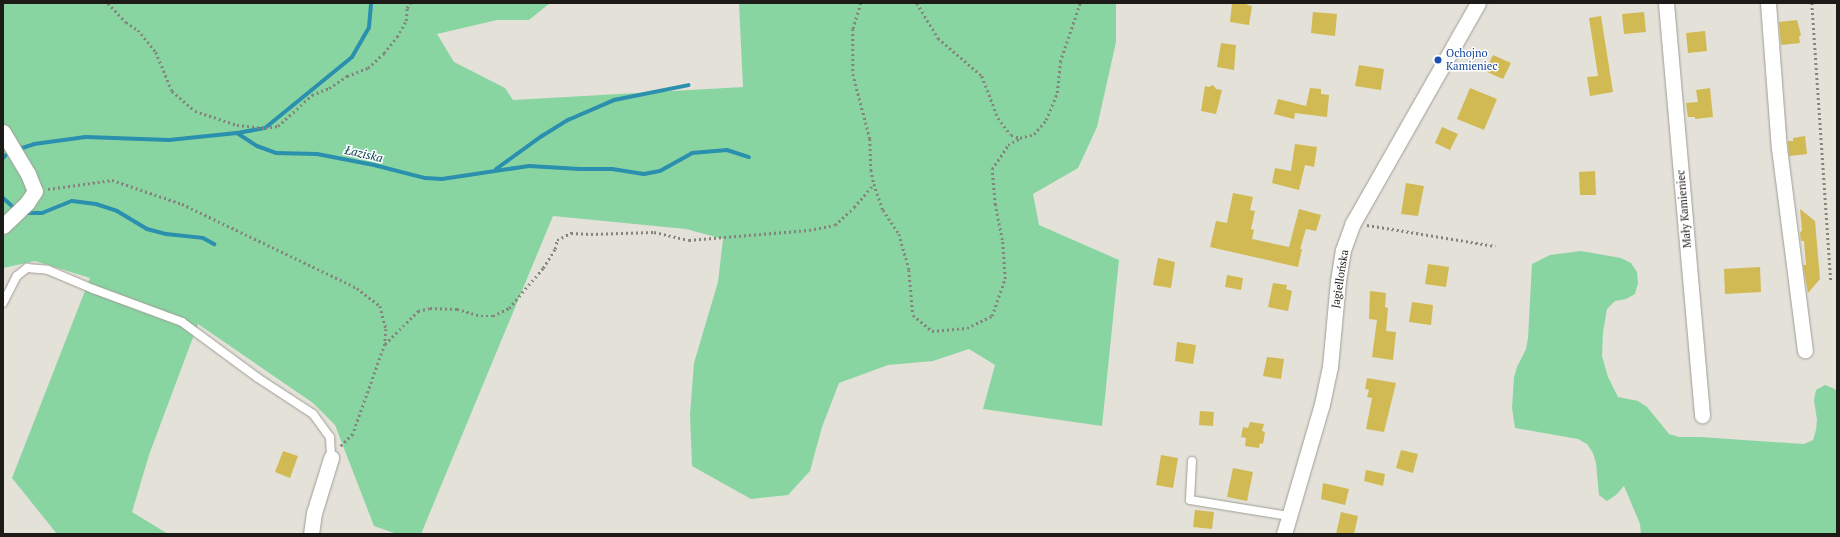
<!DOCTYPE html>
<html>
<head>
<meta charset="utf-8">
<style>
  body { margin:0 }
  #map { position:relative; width:1840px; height:537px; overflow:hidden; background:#e3e1d8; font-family:"PT Serif",serif }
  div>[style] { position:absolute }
  .green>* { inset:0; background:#89d5a2 }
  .stream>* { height:4px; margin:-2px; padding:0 2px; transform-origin:2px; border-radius:2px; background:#2b8fae }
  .building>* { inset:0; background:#d1ba53 }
  .path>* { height:2.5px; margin-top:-1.25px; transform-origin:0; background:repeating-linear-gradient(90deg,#85837d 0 2px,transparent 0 5px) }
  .roads { filter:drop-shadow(0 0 1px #9f9d95) drop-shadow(0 0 1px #9f9d95) }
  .lane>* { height:8px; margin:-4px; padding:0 4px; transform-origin:4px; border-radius:4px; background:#fff }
  .street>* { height:15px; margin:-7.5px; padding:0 7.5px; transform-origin:7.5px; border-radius:7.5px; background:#fff }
  .dots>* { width:11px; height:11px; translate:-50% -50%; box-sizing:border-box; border:2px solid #fff; border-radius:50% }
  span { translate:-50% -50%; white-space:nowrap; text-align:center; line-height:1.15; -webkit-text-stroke:3px #fff; paint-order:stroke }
  .transit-label { font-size:11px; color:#164399 }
  .left { translate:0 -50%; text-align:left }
  .street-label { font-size:11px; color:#1c1b18 }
  .water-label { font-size:12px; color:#013d4e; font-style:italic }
  .frame { position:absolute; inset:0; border:4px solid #1c1b18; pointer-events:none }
</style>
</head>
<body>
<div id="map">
  <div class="green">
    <i style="clip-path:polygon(3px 3px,550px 3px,529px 20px,497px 20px,437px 34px,454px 62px,505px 88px,513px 100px,743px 87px,739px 3px,1116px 3px,1116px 42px,1097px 127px,1078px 168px,1033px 194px,1039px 225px,1119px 260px,1102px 426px,983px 409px,995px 365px,969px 349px,933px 361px,888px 365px,839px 383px,822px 427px,810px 471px,788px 495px,751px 499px,692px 466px,690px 414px,694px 363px,718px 282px,723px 239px,686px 229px,553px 216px,421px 534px,397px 534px,374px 526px,335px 425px,313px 403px,198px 324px,149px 455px,132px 512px,168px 534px,57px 534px,12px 478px,90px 278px,35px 261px,3px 268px)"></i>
    <i style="clip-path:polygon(1581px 251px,1621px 258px,1631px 263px,1637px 272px,1638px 283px,1635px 294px,1626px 299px,1615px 301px,1607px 309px,1603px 332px,1602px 356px,1608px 377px,1618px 397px,1638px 401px,1647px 407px,1669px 434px,1679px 437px,1700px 437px,1804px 444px,1813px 440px,1816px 430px,1817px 420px,1814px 400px,1816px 390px,1825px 385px,1835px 389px,1837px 392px,1837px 534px,1641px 534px,1640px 524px,1624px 486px,1616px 495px,1607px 501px,1599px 495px,1596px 463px,1593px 453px,1587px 444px,1578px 439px,1515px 428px,1512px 408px,1514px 377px,1517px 367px,1526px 349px,1528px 338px,1532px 264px,1550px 255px)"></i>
  </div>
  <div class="stream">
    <i style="left:237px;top:133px;width:24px;rotate:33deg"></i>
    <i style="left:257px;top:146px;width:20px;rotate:20deg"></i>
    <i style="left:276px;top:153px;width:41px;rotate:1.4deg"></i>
    <i style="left:317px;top:154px;width:58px;rotate:10.9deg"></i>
    <i style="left:374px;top:165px;width:53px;rotate:14.3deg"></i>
    <i style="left:425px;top:178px;width:17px;rotate:3deg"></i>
    <i style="left:442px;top:179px;width:88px;rotate:-8.5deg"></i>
    <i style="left:529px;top:166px;width:51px;rotate:3.4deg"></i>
    <i style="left:580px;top:169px;width:32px"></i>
    <i style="left:612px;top:169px;width:32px;rotate:9deg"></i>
    <i style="left:644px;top:174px;width:16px;rotate:-11deg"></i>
    <i style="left:660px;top:171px;width:37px;rotate:-29deg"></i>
    <i style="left:692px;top:153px;width:35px;rotate:-5deg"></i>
    <i style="left:727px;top:150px;width:23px;rotate:18deg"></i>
    <i style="left:19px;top:149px;width:16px;rotate:-18deg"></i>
    <i style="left:34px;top:144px;width:52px;rotate:-7.7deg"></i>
    <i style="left:86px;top:137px;width:83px;rotate:2.1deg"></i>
    <i style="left:169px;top:140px;width:68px;rotate:-5.9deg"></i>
    <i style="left:237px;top:133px;width:28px;rotate:-10deg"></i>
    <i style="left:265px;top:128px;width:112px;rotate:-39.2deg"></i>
    <i style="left:352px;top:57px;width:34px;rotate:-60deg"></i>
    <i style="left:369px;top:27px;width:24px;rotate:-85deg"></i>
    <i style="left:3px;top:158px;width:4px;rotate:-45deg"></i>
    <i style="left:496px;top:169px;width:57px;rotate:-35.7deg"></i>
    <i style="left:542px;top:136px;width:31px;rotate:-32deg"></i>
    <i style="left:568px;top:120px;width:50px;rotate:-23.5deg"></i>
    <i style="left:614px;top:100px;width:76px;rotate:-11.3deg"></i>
    <i style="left:3px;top:198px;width:12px;rotate:42deg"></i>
    <i style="left:27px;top:213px;width:15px"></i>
    <i style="left:42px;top:213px;width:32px;rotate:-22deg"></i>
    <i style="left:72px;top:201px;width:24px;rotate:7deg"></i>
    <i style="left:96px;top:204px;width:22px;rotate:18deg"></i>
    <i style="left:117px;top:211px;width:35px;rotate:31deg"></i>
    <i style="left:147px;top:229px;width:20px;rotate:15deg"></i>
    <i style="left:166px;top:234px;width:37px;rotate:6deg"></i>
    <i style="left:203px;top:238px;width:13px;rotate:29deg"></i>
  </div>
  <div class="building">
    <i style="clip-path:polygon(1232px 3px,1248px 3px,1247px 5px,1252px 6px,1249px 25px,1230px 22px)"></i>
    <i style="clip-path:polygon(1313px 12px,1337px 14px,1335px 36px,1311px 33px)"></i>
    <i style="clip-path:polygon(1644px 12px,1646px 32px,1624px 34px,1622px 14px)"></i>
    <i style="clip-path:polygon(1601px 16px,1613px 92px,1590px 96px,1587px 77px,1598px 76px,1589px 18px)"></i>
    <i style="clip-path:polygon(1797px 20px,1801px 35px,1799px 37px,1800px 43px,1781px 45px,1779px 22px)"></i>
    <i style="clip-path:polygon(1705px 31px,1707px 51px,1688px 53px,1686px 33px)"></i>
    <i style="clip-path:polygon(1221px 43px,1236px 45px,1234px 70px,1217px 67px)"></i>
    <i style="clip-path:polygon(1493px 55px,1511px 63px,1503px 79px,1485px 71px)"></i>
    <i style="clip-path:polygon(1359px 65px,1384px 69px,1381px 90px,1355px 86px)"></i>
    <i style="clip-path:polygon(1213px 85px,1216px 89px,1222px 90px,1216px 114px,1201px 111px,1205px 86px,1209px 87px)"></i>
    <i style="clip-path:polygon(1310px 88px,1321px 89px,1321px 94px,1329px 95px,1327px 117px,1295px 113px,1294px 119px,1274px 114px,1278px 99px,1306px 106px)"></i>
    <i style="clip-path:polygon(1470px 88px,1497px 99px,1484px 130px,1457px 119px)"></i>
    <i style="clip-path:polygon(1710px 88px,1713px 117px,1695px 119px,1695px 117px,1688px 117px,1686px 103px,1698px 102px,1696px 90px)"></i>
    <i style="clip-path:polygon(1442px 127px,1458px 134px,1450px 150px,1435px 143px)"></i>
    <i style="clip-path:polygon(1805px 136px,1807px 154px,1789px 156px,1788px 141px,1793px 141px,1793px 138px)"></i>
    <i style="clip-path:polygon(1295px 144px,1317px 147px,1314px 167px,1305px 165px,1299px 190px,1272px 183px,1275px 168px,1291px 171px)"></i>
    <i style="clip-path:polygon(1595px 171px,1596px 195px,1580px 195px,1579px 172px)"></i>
    <i style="clip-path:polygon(1406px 183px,1424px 186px,1418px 216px,1401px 214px)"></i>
    <i style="clip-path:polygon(1233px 193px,1253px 197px,1250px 210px,1255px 211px,1251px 229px,1254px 230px,1252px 239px,1289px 247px,1299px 209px,1321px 215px,1316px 231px,1306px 229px,1300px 249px,1302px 249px,1298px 267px,1210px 247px,1216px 221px,1227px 223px)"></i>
    <i style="clip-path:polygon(1800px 209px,1815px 221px,1820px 279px,1808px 293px,1803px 265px,1806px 265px,1804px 241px,1801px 241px,1800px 233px,1802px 230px)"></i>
    <i style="clip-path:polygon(1158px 258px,1175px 262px,1171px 288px,1153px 285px)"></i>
    <i style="clip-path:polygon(1428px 264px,1449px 267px,1446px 287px,1425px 284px)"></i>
    <i style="clip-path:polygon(1760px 267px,1761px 292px,1725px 294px,1724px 269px)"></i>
    <i style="clip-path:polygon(1227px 275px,1243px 278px,1241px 290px,1225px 287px)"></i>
    <i style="clip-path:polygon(1273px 283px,1287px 285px,1286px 289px,1292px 291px,1288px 311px,1268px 307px)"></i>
    <i style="clip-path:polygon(1370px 291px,1386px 293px,1385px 307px,1388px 308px,1386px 331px,1396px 332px,1393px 360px,1372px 357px,1377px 320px,1369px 319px)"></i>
    <i style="clip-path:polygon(1412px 302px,1433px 305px,1431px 325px,1409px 322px)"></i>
    <i style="clip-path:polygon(1177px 342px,1196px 345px,1193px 364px,1175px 361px)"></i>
    <i style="clip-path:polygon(1267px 357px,1284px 359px,1281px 379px,1263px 376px)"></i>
    <i style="clip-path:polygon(1367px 378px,1396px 383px,1384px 432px,1366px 429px,1372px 398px,1367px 397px,1369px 390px,1365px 389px)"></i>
    <i style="clip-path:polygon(1200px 411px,1214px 412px,1213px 426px,1199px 425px)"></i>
    <i style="clip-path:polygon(1250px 422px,1264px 424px,1262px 431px,1265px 432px,1263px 444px,1260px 443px,1259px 448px,1245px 446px,1246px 438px,1241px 437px,1243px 427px,1248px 428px)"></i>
    <i style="clip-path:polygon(1401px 450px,1418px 454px,1413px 473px,1396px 468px)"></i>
    <i style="clip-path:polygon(283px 451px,298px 456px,290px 478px,275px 472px)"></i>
    <i style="clip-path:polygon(1161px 455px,1178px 458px,1173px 488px,1156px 485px)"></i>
    <i style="clip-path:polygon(1233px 468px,1253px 472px,1247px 501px,1227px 497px)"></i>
    <i style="clip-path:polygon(1366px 470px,1385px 474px,1383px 486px,1364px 481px)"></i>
    <i style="clip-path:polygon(1323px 483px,1349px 489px,1345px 505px,1321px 499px)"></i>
    <i style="clip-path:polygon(1195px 510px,1214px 512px,1212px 529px,1193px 527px)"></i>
    <i style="clip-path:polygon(1341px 512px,1358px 516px,1354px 534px,1336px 534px)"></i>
  </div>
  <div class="path">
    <i style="left:108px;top:3px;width:26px;rotate:47deg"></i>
    <i style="left:126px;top:22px;width:14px;rotate:34deg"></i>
    <i style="left:138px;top:30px;width:28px;rotate:51deg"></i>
    <i style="left:156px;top:52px;width:42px;rotate:67.7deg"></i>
    <i style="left:172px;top:91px;width:30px;rotate:41deg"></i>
    <i style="left:195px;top:111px;width:44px;rotate:18.4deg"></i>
    <i style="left:237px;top:125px;width:28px;rotate:6deg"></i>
    <i style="left:265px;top:128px;width:13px;rotate:-9deg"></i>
    <i style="left:278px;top:126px;width:46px;rotate:-42.4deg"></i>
    <i style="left:312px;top:95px;width:18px;rotate:-22deg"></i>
    <i style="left:329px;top:88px;width:22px;rotate:-34deg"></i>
    <i style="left:347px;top:76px;width:22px;rotate:-21deg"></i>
    <i style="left:368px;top:68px;width:22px;rotate:-43deg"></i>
    <i style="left:384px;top:53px;width:21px;rotate:-51deg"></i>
    <i style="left:397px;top:37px;width:18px;rotate:-61deg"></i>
    <i style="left:406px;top:21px;width:13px;rotate:-86deg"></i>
    <i style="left:407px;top:8px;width:6px;rotate:-59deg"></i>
    <i style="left:861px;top:3px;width:27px;rotate:107deg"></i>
    <i style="left:853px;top:29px;width:45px;rotate:90deg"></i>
    <i style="left:853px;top:74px;width:67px;rotate:75.3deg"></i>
    <i style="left:870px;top:139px;width:31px;rotate:88deg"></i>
    <i style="left:871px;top:170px;width:14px;rotate:78deg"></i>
    <i style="left:917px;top:3px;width:41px;rotate:59deg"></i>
    <i style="left:938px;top:38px;width:58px;rotate:40.8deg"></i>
    <i style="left:982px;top:76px;width:45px;rotate:69.1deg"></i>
    <i style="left:998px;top:118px;width:21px;rotate:53deg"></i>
    <i style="left:1011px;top:135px;width:9px;rotate:18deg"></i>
    <i style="left:1020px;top:138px;width:15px;rotate:-16deg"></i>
    <i style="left:1034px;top:134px;width:18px;rotate:-49deg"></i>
    <i style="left:1046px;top:120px;width:29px;rotate:-68deg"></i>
    <i style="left:1057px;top:93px;width:31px;rotate:-84deg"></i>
    <i style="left:1060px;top:62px;width:62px;rotate:-71.3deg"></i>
    <i style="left:1812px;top:3px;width:280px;rotate:86.1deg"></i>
    <i style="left:48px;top:189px;width:65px;rotate:-8deg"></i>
    <i style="left:112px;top:180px;width:74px;rotate:18.9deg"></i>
    <i style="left:182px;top:204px;width:194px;rotate:25.6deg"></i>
    <i style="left:357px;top:288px;width:29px;rotate:38deg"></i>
    <i style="left:380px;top:306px;width:24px;rotate:75deg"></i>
    <i style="left:386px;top:329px;width:15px;rotate:94deg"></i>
    <i style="left:385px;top:344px;width:96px;rotate:109.6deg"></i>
    <i style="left:353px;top:434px;width:18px;rotate:135deg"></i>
    <i style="left:1367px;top:225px;width:130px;rotate:9.3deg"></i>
    <i style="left:385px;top:344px;width:47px;rotate:-45deg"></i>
    <i style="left:418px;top:311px;width:12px;rotate:-14deg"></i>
    <i style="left:430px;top:308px;width:27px;rotate:2deg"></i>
    <i style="left:457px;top:309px;width:25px;rotate:16deg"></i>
    <i style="left:481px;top:316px;width:12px"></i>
    <i style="left:493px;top:316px;width:18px;rotate:-27deg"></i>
    <i style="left:509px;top:308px;width:52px;rotate:-49.6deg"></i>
    <i style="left:543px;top:268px;width:22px;rotate:-58deg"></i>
    <i style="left:555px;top:249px;width:9px;rotate:-77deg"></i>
    <i style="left:557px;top:240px;width:16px;rotate:-27deg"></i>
    <i style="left:571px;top:233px;width:20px;rotate:3deg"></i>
    <i style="left:591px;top:234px;width:63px;rotate:-1.8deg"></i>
    <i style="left:654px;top:232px;width:36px;rotate:13deg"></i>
    <i style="left:689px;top:240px;width:120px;rotate:-4.8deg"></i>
    <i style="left:809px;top:230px;width:26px;rotate:-11deg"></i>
    <i style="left:835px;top:225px;width:26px;rotate:-43deg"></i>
    <i style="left:854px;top:207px;width:30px;rotate:-49deg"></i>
    <i style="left:874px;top:184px;width:28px;rotate:71deg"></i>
    <i style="left:883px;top:210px;width:29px;rotate:56deg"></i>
    <i style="left:899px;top:234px;width:37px;rotate:74deg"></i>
    <i style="left:909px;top:270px;width:45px;rotate:84.9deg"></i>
    <i style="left:913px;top:315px;width:25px;rotate:40deg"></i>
    <i style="left:932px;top:331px;width:35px;rotate:-5deg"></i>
    <i style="left:967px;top:328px;width:28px;rotate:-26deg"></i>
    <i style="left:992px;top:316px;width:39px;rotate:-71deg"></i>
    <i style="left:1005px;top:279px;width:39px;rotate:-94deg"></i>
    <i style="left:1002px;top:240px;width:36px;rotate:-101deg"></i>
    <i style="left:995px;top:205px;width:36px;rotate:-95deg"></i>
    <i style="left:992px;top:169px;width:29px;rotate:-56deg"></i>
    <i style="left:1008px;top:145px;width:14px;rotate:-30deg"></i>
  </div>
  <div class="roads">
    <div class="lane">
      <i style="left:3px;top:303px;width:30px;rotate:-63deg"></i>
      <i style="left:17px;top:276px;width:13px;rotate:-39deg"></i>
      <i style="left:27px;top:268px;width:21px;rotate:5deg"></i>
      <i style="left:48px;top:270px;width:49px;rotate:22.9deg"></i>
      <i style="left:93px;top:289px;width:95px;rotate:20.3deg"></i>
      <i style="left:182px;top:322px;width:94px;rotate:36.4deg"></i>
      <i style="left:258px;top:378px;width:66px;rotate:33.2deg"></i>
      <i style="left:313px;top:414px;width:29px;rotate:54deg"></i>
      <i style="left:330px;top:437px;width:21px;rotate:87deg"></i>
      <i style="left:1192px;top:461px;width:39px;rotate:93deg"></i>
      <i style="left:1190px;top:500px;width:100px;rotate:9.2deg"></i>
    </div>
    <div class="street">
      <i style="left:1666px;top:3px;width:414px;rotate:85deg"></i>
      <i style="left:1768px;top:3px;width:145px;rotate:85.7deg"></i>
      <i style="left:1779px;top:148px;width:204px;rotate:82.7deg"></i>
      <i style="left:3px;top:132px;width:49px;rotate:59.2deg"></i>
      <i style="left:28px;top:174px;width:18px;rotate:68deg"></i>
      <i style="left:35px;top:191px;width:14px;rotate:124deg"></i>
      <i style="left:27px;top:203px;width:33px;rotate:136deg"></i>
      <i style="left:311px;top:534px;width:21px;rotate:-82deg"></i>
      <i style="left:314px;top:513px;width:58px;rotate:-72.8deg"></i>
      <i style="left:1284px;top:534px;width:135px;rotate:-73.7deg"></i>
      <i style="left:1322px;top:404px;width:38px;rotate:-78deg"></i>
      <i style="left:1330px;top:367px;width:86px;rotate:-84.7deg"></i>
      <i style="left:1338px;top:281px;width:31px;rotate:-81deg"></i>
      <i style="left:1343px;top:250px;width:29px;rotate:-70deg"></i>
      <i style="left:1353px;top:223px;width:253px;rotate:-60.4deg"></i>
    </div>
  </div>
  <div class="dots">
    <i style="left:1438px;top:60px;background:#1a4fb4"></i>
  </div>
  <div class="transit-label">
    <span class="left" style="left:1446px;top:60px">Ochojno<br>Kamieniec</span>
  </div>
  <div class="street-label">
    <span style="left:1684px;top:209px;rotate:-95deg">Mały Kamieniec</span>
    <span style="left:1340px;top:279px;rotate:-81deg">Jagiellońska</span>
  </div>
  <div class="water-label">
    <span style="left:364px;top:154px;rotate:13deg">Łaziska</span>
  </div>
  <div class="frame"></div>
</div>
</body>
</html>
